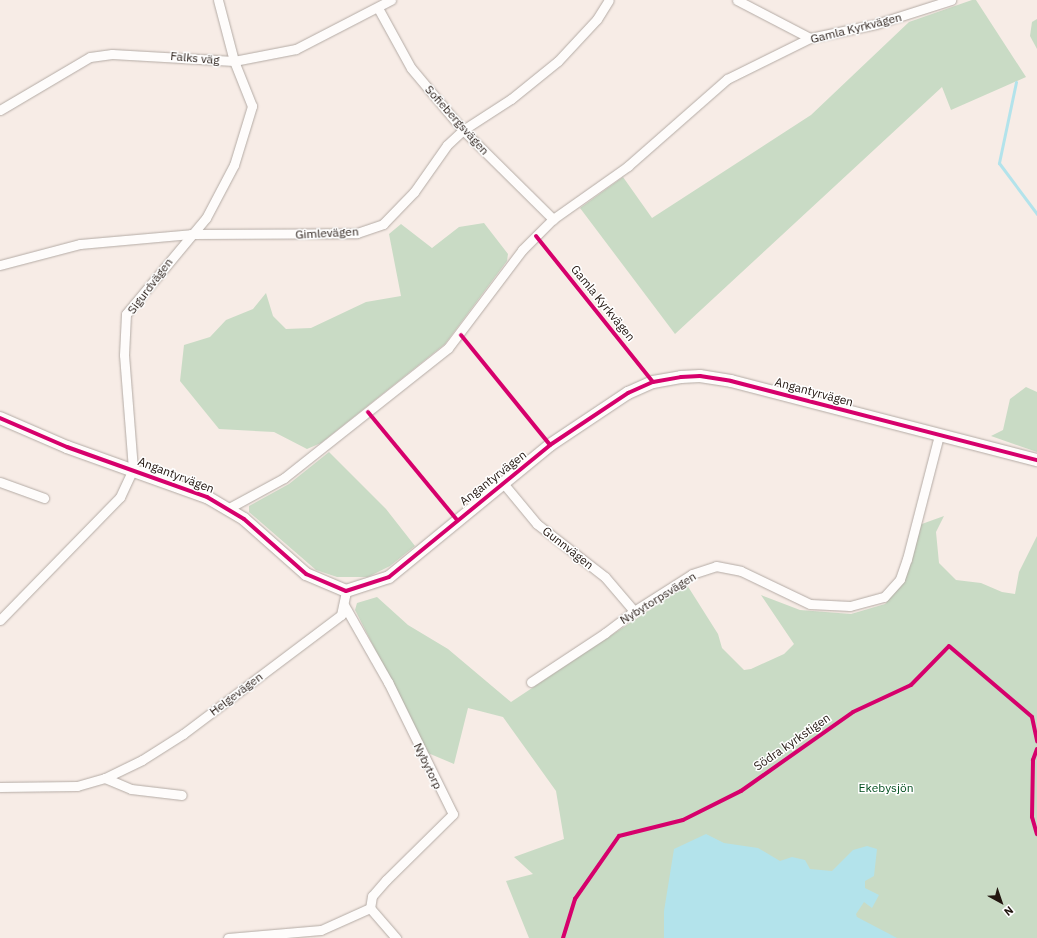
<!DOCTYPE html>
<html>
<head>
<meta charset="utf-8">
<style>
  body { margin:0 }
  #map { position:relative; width:1037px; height:938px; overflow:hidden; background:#f7ece6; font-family:"IBM Plex Sans",sans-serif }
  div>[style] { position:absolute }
  .green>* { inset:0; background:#c9dbc5 }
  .water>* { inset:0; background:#b3e3eb }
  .stream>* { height:3px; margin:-1.5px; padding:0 1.5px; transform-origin:1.5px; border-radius:1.5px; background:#b3e3eb }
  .roads { filter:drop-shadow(0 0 1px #b4aba5) drop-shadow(0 0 1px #b4aba5) }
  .minor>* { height:9px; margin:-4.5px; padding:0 4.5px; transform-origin:4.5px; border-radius:4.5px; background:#fefcfb }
  .tertiary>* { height:12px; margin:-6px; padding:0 6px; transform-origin:6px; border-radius:6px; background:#fefcfb }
  .cycleway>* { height:4px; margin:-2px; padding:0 2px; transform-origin:2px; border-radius:2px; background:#d6006c }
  span { translate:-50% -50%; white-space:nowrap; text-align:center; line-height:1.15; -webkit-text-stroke:3px #fff; paint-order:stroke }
  .street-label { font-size:12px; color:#221610 }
  .park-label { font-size:12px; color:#004d1d }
  .north { position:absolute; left:981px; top:882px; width:40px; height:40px; -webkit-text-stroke:3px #fff; paint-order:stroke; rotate:140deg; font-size:11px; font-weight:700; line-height:16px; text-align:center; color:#221610 }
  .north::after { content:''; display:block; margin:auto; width:14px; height:18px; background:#221610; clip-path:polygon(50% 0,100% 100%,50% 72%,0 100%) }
</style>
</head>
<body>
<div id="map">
  <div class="green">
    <i style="clip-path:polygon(972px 0,976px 0,1026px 77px,951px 110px,942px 87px,675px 334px,580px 208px,623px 177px,652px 218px,811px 115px,909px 22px)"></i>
    <i style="clip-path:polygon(1037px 19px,1037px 49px,1030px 36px,1032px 22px)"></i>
    <i style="clip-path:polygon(484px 223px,508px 254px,507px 261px,445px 344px,321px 443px,307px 449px,274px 432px,219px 429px,180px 381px,184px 345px,210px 337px,226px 320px,253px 309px,266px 293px,273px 316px,286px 329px,311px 328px,366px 302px,401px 296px,389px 234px,401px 224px,432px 248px,459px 227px)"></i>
    <i style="clip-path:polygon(1026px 387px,1037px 392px,1037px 452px,991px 436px,1003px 430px,1010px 399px)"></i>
    <i style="clip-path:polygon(329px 452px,386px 509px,415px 546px,390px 566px,368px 577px,337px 577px,316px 570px,249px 512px,249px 506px,289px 484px)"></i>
    <i style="clip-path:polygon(944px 516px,936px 532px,939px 563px,956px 580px,981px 583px,1002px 592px,1015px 594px,1019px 572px,1037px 536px,1037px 938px,529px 938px,506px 881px,533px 874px,514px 857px,564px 839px,556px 791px,503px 717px,468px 708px,454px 764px,428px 753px,355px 610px,357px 603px,377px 597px,408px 625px,448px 649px,511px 702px,687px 585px,718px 634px,722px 648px,744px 670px,751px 669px,784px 654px,794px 644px,761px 595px,800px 610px,851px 614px,885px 604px,902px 584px,919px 525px)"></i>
  </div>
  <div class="water">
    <i style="clip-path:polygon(706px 834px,724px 843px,758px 848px,780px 861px,792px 857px,805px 860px,810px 869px,832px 871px,853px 850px,867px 846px,877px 849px,874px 876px,865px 881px,865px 888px,879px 895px,872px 908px,864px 902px,856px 914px,857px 917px,897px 938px,664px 938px,664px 911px,674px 849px)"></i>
  </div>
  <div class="stream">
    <i style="left:1016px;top:82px;width:83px;rotate:101.9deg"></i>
    <i style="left:999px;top:163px;width:64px;rotate:53.3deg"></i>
  </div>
  <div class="roads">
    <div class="minor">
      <i style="left:737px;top:0;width:82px;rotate:27.5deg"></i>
      <i style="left:378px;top:8px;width:68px;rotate:61.2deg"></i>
      <i style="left:411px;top:68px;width:81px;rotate:50deg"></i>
      <i style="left:463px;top:130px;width:127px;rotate:44.7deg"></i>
      <i style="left:0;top:110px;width:104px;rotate:-30.5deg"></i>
      <i style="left:90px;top:57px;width:22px;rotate:-8deg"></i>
      <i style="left:112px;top:54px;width:122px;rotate:3.3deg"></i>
      <i style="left:234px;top:61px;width:63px;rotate:-11deg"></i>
      <i style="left:296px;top:49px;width:107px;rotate:-27.3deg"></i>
      <i style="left:0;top:265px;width:83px;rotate:-14.7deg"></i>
      <i style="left:80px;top:244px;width:111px;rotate:-5.1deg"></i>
      <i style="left:191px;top:234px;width:166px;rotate:-0.3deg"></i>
      <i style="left:357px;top:233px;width:28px;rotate:-19deg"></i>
      <i style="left:383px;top:224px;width:45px;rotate:-45.9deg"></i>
      <i style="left:414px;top:192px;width:57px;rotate:-54.9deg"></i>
      <i style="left:447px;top:145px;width:22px;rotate:-43deg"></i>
      <i style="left:463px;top:130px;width:57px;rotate:-32.9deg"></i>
      <i style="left:511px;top:99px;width:60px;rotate:-39deg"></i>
      <i style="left:558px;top:61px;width:57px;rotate:-47.1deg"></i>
      <i style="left:597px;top:19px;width:22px;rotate:-58deg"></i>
      <i style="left:0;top:482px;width:47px;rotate:20deg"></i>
      <i style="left:503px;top:483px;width:53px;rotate:50.3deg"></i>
      <i style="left:537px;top:524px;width:86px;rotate:37.9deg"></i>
      <i style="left:605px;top:577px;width:45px;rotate:49.5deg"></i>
      <i style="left:229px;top:508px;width:63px;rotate:-28.6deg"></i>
      <i style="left:284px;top:478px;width:209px;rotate:-38.4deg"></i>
      <i style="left:448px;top:348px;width:123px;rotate:-52.9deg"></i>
      <i style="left:522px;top:250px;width:44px;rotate:-45deg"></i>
      <i style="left:553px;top:219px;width:92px;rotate:-35.2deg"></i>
      <i style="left:628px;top:166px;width:132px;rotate:-41.3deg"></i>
      <i style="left:727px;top:79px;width:93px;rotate:-26.3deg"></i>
      <i style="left:810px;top:38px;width:67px;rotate:-12deg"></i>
      <i style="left:876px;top:24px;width:79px;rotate:-17.7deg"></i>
      <i style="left:344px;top:605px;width:89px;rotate:60.3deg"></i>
      <i style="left:388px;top:682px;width:147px;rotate:63.8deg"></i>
      <i style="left:453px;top:814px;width:94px;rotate:135.4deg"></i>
      <i style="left:386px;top:880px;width:21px;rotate:131deg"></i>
      <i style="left:372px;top:896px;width:12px;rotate:99deg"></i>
      <i style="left:0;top:620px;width:172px;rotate:-45.7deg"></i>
      <i style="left:120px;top:497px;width:31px;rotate:-65deg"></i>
      <i style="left:133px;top:469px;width:114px;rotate:-94.5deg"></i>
      <i style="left:124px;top:355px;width:41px;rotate:-87.2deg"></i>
      <i style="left:126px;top:314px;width:125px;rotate:-50.2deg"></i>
      <i style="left:206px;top:218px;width:60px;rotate:-62.2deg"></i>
      <i style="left:234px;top:165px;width:62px;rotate:-73deg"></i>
      <i style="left:252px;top:106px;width:48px;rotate:-111.8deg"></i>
      <i style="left:234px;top:61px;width:63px;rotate:-104.7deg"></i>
      <i style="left:531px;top:682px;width:89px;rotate:-33.5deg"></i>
      <i style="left:605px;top:633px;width:36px;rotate:-37deg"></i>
      <i style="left:634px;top:611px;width:69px;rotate:-32.5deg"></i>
      <i style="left:692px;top:574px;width:25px;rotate:-18deg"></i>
      <i style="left:716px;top:566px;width:25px;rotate:11deg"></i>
      <i style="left:741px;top:571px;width:76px;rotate:25.6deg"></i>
      <i style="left:810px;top:604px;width:40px;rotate:2.9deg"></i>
      <i style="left:850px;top:606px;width:35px;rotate:-15deg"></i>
      <i style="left:884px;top:597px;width:24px;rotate:-48deg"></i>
      <i style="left:900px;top:579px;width:21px;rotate:-71deg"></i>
      <i style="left:907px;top:559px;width:128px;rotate:-75.5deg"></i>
      <i style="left:105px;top:778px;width:28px;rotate:23deg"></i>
      <i style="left:131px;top:789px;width:51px;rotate:6.7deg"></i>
      <i style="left:0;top:787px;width:77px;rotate:-0.7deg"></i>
      <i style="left:77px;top:786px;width:29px;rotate:-16deg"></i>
      <i style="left:105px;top:778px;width:41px;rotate:-25.9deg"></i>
      <i style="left:142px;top:760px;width:49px;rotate:-32.4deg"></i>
      <i style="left:183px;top:734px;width:198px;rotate:-37deg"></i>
      <i style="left:341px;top:615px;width:25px;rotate:-78deg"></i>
      <i style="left:370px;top:908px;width:40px;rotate:49deg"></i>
      <i style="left:228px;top:938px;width:93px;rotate:-4.9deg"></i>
      <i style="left:321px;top:930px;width:54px;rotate:-24.2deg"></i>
    </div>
    <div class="tertiary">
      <i style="left:0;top:418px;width:73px;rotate:23.4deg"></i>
      <i style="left:67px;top:447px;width:149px;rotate:19.7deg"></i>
      <i style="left:207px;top:497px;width:43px;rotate:30.7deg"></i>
      <i style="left:244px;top:519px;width:83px;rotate:41.6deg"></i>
      <i style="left:306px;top:574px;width:43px;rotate:23deg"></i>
      <i style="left:346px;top:591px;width:45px;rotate:-18deg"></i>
      <i style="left:389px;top:577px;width:208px;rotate:-39.3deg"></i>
      <i style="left:550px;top:445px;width:94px;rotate:-33.7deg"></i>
      <i style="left:628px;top:393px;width:27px;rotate:-24deg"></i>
      <i style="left:653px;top:382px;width:28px;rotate:-10deg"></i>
      <i style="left:681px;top:377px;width:19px;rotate:-3deg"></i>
      <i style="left:700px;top:376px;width:31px;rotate:9deg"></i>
      <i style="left:731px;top:381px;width:316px;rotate:14.5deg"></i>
    </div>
  </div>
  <div class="cycleway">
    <i style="left:536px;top:236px;width:187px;rotate:51.3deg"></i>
    <i style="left:461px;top:335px;width:141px;rotate:51deg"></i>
    <i style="left:368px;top:412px;width:140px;rotate:50.5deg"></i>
    <i style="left:0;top:418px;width:73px;rotate:23.4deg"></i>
    <i style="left:67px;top:447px;width:149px;rotate:19.7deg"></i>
    <i style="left:207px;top:497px;width:43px;rotate:30.7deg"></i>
    <i style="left:244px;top:519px;width:83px;rotate:41.6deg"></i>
    <i style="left:306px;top:574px;width:43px;rotate:23deg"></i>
    <i style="left:346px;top:591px;width:45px;rotate:-18deg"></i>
    <i style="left:389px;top:577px;width:208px;rotate:-39.3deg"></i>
    <i style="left:550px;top:445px;width:94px;rotate:-33.7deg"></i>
    <i style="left:628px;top:393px;width:27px;rotate:-24deg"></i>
    <i style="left:653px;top:382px;width:28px;rotate:-10deg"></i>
    <i style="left:681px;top:377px;width:19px;rotate:-3deg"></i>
    <i style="left:700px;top:376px;width:31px;rotate:9deg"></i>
    <i style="left:731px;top:381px;width:316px;rotate:14.5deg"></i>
    <i style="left:1037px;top:749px;width:12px;rotate:110deg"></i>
    <i style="left:1033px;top:760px;width:57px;rotate:91deg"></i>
    <i style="left:1032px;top:817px;width:18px;rotate:74deg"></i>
    <i style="left:563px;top:938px;width:41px;rotate:-72.9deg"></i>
    <i style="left:575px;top:899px;width:77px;rotate:-55.1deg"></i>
    <i style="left:619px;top:836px;width:66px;rotate:-14deg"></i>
    <i style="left:683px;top:820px;width:65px;rotate:-26.6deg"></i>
    <i style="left:741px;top:791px;width:137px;rotate:-35.2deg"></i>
    <i style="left:853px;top:712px;width:64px;rotate:-25deg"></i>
    <i style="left:911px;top:685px;width:54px;rotate:-45.7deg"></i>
    <i style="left:949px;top:646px;width:109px;rotate:40.5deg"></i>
    <i style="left:1032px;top:717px;width:25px;rotate:78deg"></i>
  </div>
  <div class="street-label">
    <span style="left:856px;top:28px;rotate:-14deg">Gamla Kyrkvägen</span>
    <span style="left:195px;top:58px;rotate:5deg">Falks väg</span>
    <span style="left:457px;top:120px;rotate:48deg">Sofiebergsvägen</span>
    <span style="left:327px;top:233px;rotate:-3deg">Gimlevägen</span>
    <span style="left:150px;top:286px;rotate:-53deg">Sigurdvägen</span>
    <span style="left:603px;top:303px;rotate:51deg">Gamla Kyrkvägen</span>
    <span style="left:814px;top:392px;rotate:15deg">Angantyrvägen</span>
    <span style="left:176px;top:475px;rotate:21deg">Angantyrvägen</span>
    <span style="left:493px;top:478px;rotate:-38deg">Angantyrvägen</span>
    <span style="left:568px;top:548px;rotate:38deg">Gunnvägen</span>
    <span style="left:658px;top:598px;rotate:-32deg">Nybytorpsvägen</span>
    <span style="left:236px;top:694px;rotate:-37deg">Helgevägen</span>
    <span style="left:792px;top:742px;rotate:-35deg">Södra kyrkstigen</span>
    <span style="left:428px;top:766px;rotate:64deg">Nybytorp</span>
  </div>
  <div class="park-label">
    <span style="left:886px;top:788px">Ekebysjön</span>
  </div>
  <div class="north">N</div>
</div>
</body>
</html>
